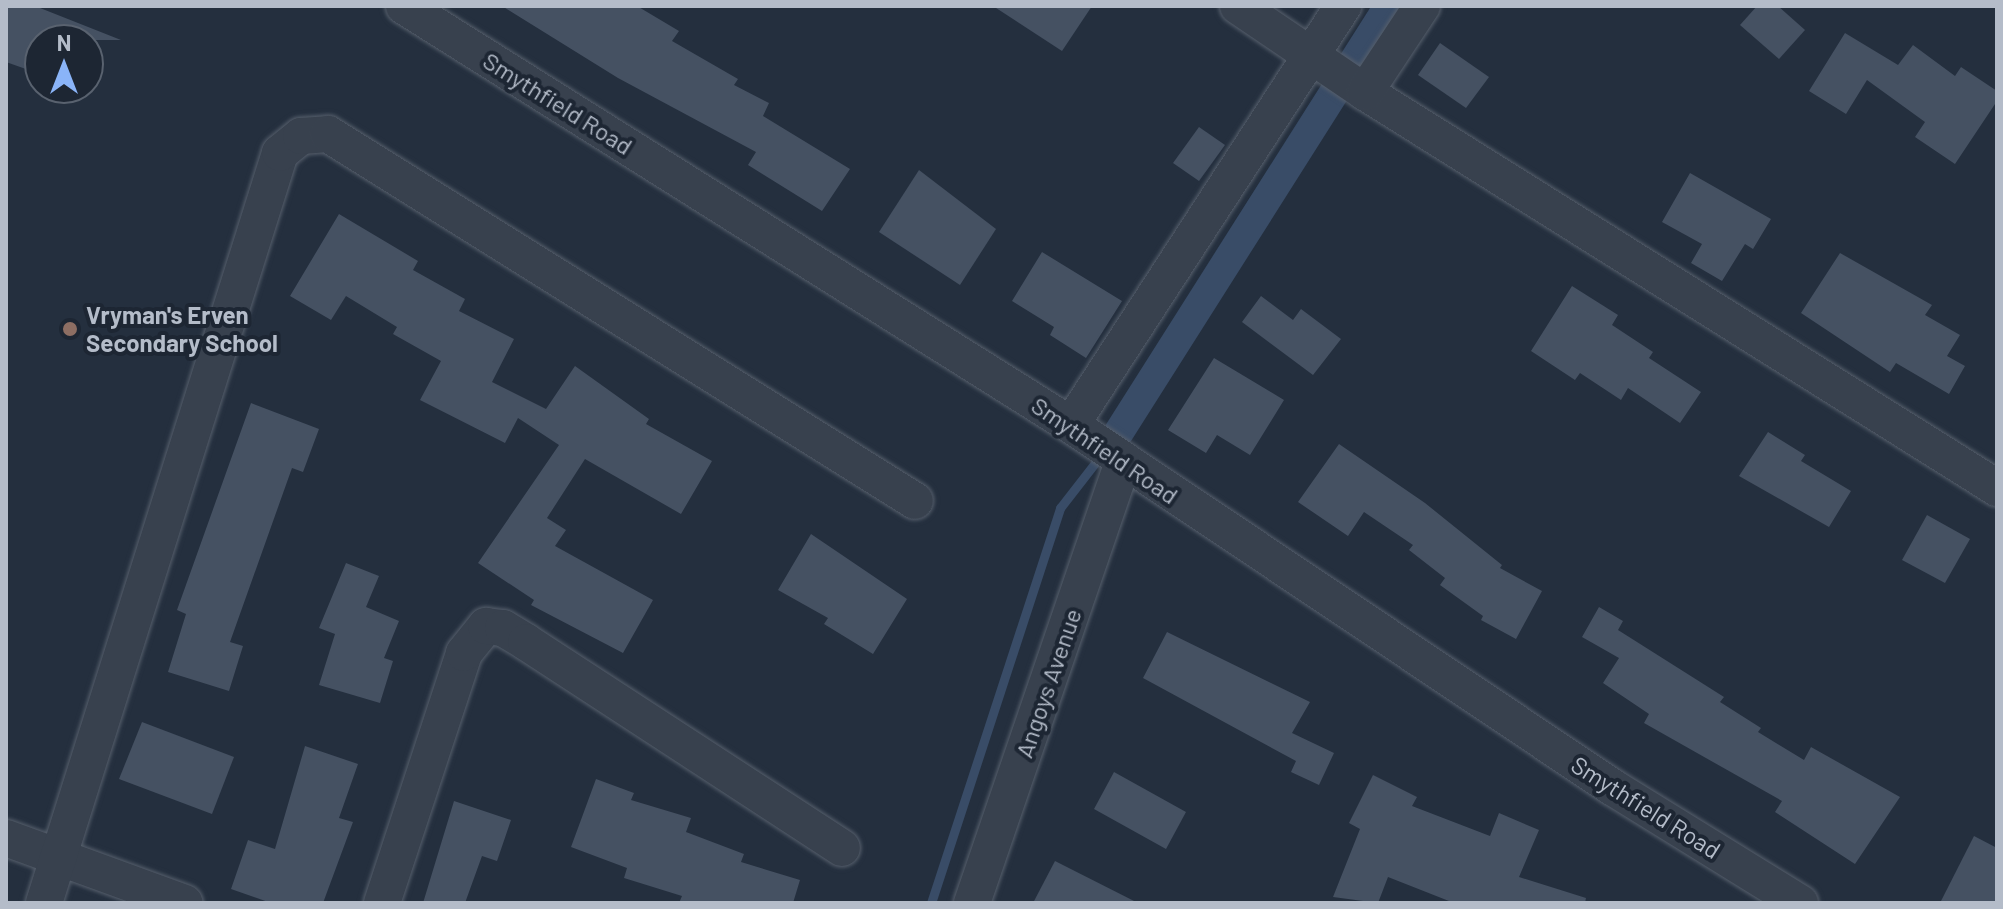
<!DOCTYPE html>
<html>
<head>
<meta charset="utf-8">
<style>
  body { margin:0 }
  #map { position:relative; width:2003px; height:909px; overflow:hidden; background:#242f3e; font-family:Barlow,sans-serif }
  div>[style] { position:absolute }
  .stream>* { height:9px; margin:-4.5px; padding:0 4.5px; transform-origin:4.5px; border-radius:4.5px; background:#394c67 }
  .canal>* { height:30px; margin:-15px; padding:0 15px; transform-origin:15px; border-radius:15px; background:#394c67 }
  .building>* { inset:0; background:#455162 }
  .roads { filter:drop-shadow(0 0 2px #565f6c) drop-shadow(0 0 2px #565f6c) }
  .minor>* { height:36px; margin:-18px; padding:0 18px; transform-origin:18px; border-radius:18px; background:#38414e }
  .dots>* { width:22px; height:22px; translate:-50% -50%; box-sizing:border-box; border:4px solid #1d2633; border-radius:50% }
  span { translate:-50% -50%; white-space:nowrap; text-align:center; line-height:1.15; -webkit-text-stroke:8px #1d2633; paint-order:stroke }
  .street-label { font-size:24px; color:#b4bcc9 }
  .poi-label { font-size:24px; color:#b4bcc9; font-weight:700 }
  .left { translate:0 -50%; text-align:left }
  .frame { position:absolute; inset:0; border:8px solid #b4bcc9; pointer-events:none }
  .north { position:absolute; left:24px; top:24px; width:80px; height:80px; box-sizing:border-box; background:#1d2633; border:2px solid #59626f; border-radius:50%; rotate:0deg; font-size:22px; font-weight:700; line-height:32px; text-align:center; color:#b4bcc9 }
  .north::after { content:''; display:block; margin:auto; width:28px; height:36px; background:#8ab4f8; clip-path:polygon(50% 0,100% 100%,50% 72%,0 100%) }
</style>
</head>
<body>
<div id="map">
  <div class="stream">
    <i style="left:931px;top:903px;width:416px;rotate:-71.9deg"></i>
    <i style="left:1060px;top:508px;width:68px;rotate:-52.1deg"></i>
  </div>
  <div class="canal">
    <i style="left:1119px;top:432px;width:504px;rotate:-57.63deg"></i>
  </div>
  <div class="building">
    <i style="clip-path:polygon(6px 6px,35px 6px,121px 40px,40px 40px,40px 74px,6px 62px)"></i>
    <i style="clip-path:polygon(502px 6px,637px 6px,679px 31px,672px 41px,738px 79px,734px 85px,769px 103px,763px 116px,850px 169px,822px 211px,748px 165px,756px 152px,618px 78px)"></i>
    <i style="clip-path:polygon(993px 6px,1092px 6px,1062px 51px)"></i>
    <i style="clip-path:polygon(1757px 6px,1778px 6px,1805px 30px,1779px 59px,1740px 25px)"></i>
    <i style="clip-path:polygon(1845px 33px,1898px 65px,1913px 45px,1955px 76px,1961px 67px,1997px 91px,1997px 101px,1955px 164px,1915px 137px,1925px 122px,1867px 80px,1846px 114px,1809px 91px)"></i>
    <i style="clip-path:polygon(1440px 43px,1489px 77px,1466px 108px,1418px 75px)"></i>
    <i style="clip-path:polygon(1199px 127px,1225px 145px,1199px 181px,1173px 163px)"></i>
    <i style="clip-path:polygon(919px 170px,996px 229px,960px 285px,879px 232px)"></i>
    <i style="clip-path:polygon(1690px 173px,1771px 219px,1753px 249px,1745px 244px,1722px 281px,1691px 263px,1702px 244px,1662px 222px)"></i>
    <i style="clip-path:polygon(339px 214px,418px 261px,413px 270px,465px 299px,459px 311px,514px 339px,492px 382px,546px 409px,575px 366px,649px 419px,646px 424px,712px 461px,681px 514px,585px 459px,547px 518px,566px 530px,555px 546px,653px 600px,623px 653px,531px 605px,534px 600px,478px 563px,559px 445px,518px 418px,505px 443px,420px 400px,441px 361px,393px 334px,397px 327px,346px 296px,331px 320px,290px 296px)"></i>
    <i style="clip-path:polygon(1042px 252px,1122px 301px,1086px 358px,1050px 335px,1054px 327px,1012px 301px)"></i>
    <i style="clip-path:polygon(1840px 253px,1932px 305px,1925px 315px,1960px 335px,1947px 356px,1965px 366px,1949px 394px,1896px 363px,1890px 372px,1801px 313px)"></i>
    <i style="clip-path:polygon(1572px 286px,1618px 315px,1612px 325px,1653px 352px,1649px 358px,1701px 392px,1680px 423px,1628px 388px,1621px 400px,1580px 373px,1575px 380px,1531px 351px)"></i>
    <i style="clip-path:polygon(1261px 296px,1293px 320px,1301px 309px,1341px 339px,1313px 375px,1242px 322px)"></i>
    <i style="clip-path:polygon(1214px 358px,1284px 400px,1250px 455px,1217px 435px,1206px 453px,1168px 430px)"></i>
    <i style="clip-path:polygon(251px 403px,319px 429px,303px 472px,292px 468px,230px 642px,243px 646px,229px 691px,168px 672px,186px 614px,177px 610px)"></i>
    <i style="clip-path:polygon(1768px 432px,1805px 455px,1801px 461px,1851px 491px,1829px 527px,1739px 476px)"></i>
    <i style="clip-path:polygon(1339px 444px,1425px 503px,1502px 565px,1500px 568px,1542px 591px,1516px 639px,1481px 620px,1483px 616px,1440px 585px,1445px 578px,1409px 550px,1413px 545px,1364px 512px,1348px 536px,1298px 502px)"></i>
    <i style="clip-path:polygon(1927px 515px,1970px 539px,1945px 583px,1902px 560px)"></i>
    <i style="clip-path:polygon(811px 534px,907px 599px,873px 654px,824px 624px,828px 618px,778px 590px)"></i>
    <i style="clip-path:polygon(346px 563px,379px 576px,366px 607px,399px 621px,384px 658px,393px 661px,380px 703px,319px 685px,335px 634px,319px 628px)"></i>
    <i style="clip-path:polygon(1599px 607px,1623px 621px,1618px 630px,1724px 697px,1720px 702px,1761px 728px,1758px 732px,1804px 760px,1811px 747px,1900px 797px,1855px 864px,1775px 812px,1782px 801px,1644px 723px,1649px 714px,1603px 683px,1619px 658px,1582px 637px)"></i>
    <i style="clip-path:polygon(1167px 632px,1310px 702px,1292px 733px,1334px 753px,1319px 785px,1291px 772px,1296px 761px,1143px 678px)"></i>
    <i style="clip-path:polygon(142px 722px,234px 757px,212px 814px,119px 779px)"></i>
    <i style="clip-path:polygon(305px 746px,358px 764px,339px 818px,353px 822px,323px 903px,271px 903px,231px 889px,248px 840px,275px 849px)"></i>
    <i style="clip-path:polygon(1114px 772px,1186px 812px,1166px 849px,1094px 809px)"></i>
    <i style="clip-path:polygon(1373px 775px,1417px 797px,1412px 806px,1490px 836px,1499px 813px,1539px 830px,1519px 877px,1586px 898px,1585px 903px,1454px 903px,1388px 877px,1378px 903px,1333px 897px,1360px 829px,1349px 823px)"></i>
    <i style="clip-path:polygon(596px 779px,634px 793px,631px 800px,691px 818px,686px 832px,744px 854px,741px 862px,800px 880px,793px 903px,679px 903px,682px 896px,624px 878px,627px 868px,571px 847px)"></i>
    <i style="clip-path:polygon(454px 801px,511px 820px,497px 861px,482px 856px,465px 903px,423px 903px)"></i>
    <i style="clip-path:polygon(1974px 836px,1997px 848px,1997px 903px,1940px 903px)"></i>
    <i style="clip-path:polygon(1055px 861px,1138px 903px,1033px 903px)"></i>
  </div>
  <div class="roads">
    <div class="minor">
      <i style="left:404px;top:6px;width:788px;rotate:32.14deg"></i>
      <i style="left:1071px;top:425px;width:651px;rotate:33.79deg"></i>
      <i style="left:1612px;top:787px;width:221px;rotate:31.7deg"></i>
      <i style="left:1238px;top:6px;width:153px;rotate:34.1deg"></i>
      <i style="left:1365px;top:92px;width:746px;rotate:32.07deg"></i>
      <i style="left:1365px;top:92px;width:103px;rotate:-56.5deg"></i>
      <i style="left:1071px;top:425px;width:500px;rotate:-57deg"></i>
      <i style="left:6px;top:838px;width:190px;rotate:20deg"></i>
      <i style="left:44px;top:903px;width:786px;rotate:-72.53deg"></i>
      <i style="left:280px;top:153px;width:27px;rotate:-39deg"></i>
      <i style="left:301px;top:136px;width:27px;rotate:-4deg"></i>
      <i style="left:328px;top:134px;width:692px;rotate:32.01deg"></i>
      <i style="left:382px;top:903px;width:263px;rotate:-71.8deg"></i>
      <i style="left:464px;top:653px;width:35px;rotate:-51deg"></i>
      <i style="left:486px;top:626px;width:17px;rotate:7deg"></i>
      <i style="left:503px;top:628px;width:27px;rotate:31deg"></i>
      <i style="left:526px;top:642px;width:377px;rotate:33.1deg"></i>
      <i style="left:972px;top:903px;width:466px;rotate:-71.1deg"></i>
    </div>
  </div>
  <div class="dots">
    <i style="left:70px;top:329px;background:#8d6e63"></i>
  </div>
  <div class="street-label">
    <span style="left:558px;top:103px;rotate:32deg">Smythfield Road</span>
    <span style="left:1105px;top:450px;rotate:34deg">Smythfield Road</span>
    <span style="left:1048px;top:683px;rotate:-71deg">Angoys Avenue</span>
    <span style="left:1646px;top:807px;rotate:32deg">Smythfield Road</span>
  </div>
  <div class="poi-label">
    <span class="left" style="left:86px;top:329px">Vryman's Erven<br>Secondary School</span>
  </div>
  <div class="frame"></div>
  <div class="north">N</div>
</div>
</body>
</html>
